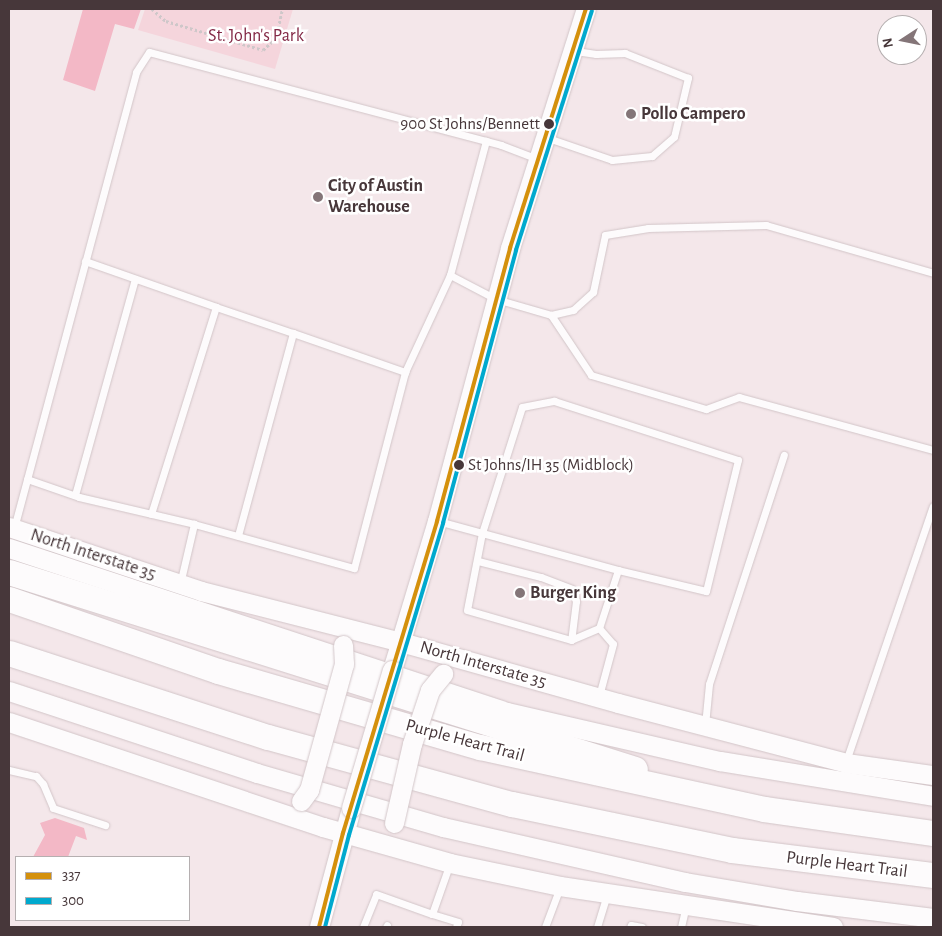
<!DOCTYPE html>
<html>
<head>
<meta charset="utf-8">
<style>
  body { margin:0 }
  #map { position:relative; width:942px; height:936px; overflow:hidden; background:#f4e7ea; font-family:"Alegreya Sans",sans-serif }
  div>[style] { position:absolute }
  .green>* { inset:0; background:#f5d5dc }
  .water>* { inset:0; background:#f3b8c6 }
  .path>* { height:2.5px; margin-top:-1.25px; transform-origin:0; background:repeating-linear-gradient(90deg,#cec7c9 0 2.5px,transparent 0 5px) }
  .roads { filter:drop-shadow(0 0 1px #d2c5c8) drop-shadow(0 0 1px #d2c5c8) }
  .lane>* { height:7px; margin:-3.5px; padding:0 3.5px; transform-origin:3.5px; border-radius:3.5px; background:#fdfbfc }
  .secondary>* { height:19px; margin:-9.5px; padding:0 9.5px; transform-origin:9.5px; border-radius:9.5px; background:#fdfbfc }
  .highway>* { height:25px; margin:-12.5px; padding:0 12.5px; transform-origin:12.5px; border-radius:12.5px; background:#fdfbfc }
  .bridges { filter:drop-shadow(0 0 1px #d2c5c8) drop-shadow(0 0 1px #d2c5c8) }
  .secondary-bridge>* { height:19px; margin:-9.5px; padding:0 9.5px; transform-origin:9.5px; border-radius:9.5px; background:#fdfbfc }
  .bus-1>* { height:4px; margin:-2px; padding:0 2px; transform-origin:2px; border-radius:2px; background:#d4900c }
  .bus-2>* { height:4px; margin:-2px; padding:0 2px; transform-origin:2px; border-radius:2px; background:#00a9ce }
  .dots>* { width:14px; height:14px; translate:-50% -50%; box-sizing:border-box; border:2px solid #fff; border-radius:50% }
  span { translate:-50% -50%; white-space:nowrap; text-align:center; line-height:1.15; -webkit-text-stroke:5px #fff; paint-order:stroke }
  .bus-label { font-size:17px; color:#47373a }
  .right { translate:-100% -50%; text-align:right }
  .left { translate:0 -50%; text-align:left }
  .park-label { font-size:18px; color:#832946 }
  .poi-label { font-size:18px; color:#47373a; font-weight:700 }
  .street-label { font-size:18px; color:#47373a }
  .frame { position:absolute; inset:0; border:10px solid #47373a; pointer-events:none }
  .legend { position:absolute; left:15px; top:856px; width:175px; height:65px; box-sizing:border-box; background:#fff; border:1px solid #b5afb0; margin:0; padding:6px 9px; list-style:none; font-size:15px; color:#47373a }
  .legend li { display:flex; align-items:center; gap:10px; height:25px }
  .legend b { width:25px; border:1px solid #b5afb0 }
  .north { position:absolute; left:877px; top:15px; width:50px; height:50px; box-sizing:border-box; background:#fff; border:1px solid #b5afb0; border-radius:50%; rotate:259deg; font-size:14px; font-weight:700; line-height:20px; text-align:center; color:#47373a }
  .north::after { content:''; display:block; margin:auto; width:18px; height:22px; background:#847578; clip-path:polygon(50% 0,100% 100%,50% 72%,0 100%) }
</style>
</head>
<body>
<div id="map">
  <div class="green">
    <i style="clip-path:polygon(145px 9px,293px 9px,275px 69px,138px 30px)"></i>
  </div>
  <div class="water">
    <i style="clip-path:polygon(83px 9px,141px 9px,134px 29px,115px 24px,95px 91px,63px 80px)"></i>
    <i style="clip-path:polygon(55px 818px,84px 828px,87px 840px,76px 836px,68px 857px,33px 857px,45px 835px,40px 823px)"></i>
  </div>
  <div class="path">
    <i style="left:152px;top:9px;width:18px;rotate:41deg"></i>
    <i style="left:166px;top:21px;width:101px;rotate:16.6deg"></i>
    <i style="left:263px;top:50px;width:18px;rotate:-43deg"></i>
    <i style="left:276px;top:38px;width:30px;rotate:-78deg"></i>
  </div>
  <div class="roads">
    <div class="lane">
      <i style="left:545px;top:137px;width:71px;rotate:18.9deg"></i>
      <i style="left:612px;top:160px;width:40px;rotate:-5.7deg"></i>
      <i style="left:652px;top:156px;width:29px;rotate:-41deg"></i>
      <i style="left:674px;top:137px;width:61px;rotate:-76.7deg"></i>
      <i style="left:688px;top:78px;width:68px;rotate:-158.4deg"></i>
      <i style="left:625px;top:53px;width:29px;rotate:178deg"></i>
      <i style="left:596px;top:54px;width:21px;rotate:-172deg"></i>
      <i style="left:85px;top:261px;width:139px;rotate:19.3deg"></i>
      <i style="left:450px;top:275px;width:139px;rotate:-75deg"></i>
      <i style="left:551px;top:315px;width:23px;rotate:-13deg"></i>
      <i style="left:573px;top:310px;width:27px;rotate:-42deg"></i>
      <i style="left:593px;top:292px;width:58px;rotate:-78.1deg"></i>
      <i style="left:605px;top:235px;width:44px;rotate:-9.2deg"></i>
      <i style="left:648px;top:228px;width:118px;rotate:-1.5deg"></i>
      <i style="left:766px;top:225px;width:174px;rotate:16deg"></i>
      <i style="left:293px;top:333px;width:119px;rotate:19.2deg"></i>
      <i style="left:27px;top:479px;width:55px;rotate:19.1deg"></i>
      <i style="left:79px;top:497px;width:118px;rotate:13.2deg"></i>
      <i style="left:75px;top:495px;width:224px;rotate:-74.5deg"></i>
      <i style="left:151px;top:514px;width:217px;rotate:-72.6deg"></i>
      <i style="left:216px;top:307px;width:81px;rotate:18.7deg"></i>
      <i style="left:293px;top:333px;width:210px;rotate:105.2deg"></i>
      <i style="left:438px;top:521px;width:187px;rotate:15.2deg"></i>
      <i style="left:618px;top:570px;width:61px;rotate:108.1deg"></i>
      <i style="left:599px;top:628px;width:21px;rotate:49deg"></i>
      <i style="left:613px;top:644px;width:54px;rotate:105.1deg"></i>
      <i style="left:14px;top:528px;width:472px;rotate:-75deg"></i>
      <i style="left:136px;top:72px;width:24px;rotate:-57deg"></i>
      <i style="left:149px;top:52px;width:364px;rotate:14.8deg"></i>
      <i style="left:501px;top:145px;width:40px;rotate:21deg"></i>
      <i style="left:478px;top:561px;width:65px;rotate:14.3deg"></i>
      <i style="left:541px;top:577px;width:33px;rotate:21deg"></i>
      <i style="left:572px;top:589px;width:13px;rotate:72deg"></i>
      <i style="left:576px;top:601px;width:39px;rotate:97deg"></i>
      <i style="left:180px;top:584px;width:62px;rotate:-76.9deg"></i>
      <i style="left:194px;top:524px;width:166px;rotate:15.4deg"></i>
      <i style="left:354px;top:568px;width:203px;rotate:-75.4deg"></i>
      <i style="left:405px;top:372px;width:107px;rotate:-65.1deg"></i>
      <i style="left:450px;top:275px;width:52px;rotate:27.6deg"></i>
      <i style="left:496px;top:299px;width:57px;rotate:16.2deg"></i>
      <i style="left:551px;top:315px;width:72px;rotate:56.3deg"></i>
      <i style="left:591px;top:375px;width:120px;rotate:16.5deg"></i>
      <i style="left:706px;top:409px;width:35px;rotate:-20deg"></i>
      <i style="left:739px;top:397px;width:201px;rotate:15.3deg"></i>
      <i style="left:599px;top:628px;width:30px;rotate:157deg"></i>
      <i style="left:571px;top:640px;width:108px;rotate:-163.9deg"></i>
      <i style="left:467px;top:610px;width:78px;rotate:-79deg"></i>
      <i style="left:482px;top:533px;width:132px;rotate:-72.4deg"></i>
      <i style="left:522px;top:407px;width:33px;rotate:-11deg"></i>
      <i style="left:554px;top:401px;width:193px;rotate:17.8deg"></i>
      <i style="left:738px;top:460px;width:135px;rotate:103.7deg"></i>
      <i style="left:706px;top:591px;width:90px;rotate:-166.6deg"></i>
      <i style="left:705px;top:725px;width:41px;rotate:-84.4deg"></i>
      <i style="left:709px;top:684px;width:241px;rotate:-71.9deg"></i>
      <i style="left:846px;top:761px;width:269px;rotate:-71.2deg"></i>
      <i style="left:9px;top:770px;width:28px;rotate:13deg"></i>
      <i style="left:36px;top:776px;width:11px;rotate:49deg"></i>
      <i style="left:43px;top:784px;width:26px;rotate:67deg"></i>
      <i style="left:53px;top:808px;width:55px;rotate:18.1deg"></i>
      <i style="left:432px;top:914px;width:27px;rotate:17deg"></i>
      <i style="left:458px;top:922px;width:5px;rotate:112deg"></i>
      <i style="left:363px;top:927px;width:35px;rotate:-68deg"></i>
      <i style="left:376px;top:894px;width:59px;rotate:19.7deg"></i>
      <i style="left:432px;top:914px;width:54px;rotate:-70.6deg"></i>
      <i style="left:386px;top:927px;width:2px;rotate:-63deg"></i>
      <i style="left:545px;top:927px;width:43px;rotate:-69.4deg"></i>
      <i style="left:597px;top:927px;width:34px;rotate:-73deg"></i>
      <i style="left:630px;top:927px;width:2px;rotate:-63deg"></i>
      <i style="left:631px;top:925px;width:11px;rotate:10deg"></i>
      <i style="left:681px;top:927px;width:22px;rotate:-77deg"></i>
    </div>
    <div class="secondary">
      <i style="left:9px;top:527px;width:202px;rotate:18.4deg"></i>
      <i style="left:201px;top:591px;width:206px;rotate:14.3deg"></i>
      <i style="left:401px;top:642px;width:225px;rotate:15.7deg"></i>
      <i style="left:618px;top:703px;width:236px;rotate:14.7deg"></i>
      <i style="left:846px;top:763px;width:88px;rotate:7.9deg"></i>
      <i style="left:9px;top:548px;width:524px;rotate:18.23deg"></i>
      <i style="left:507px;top:712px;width:219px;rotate:13deg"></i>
      <i style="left:720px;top:761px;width:216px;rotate:9.3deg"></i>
      <i style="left:392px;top:670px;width:156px;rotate:-73.2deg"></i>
      <i style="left:437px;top:521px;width:283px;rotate:-75deg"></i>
      <i style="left:510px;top:248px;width:251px;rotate:-72.4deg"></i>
      <i style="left:9px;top:691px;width:261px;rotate:18.3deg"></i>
      <i style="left:257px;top:773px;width:194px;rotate:16.2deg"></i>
      <i style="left:443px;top:827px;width:248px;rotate:12.8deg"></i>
      <i style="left:685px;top:882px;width:114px;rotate:9.6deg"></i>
      <i style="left:797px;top:901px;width:137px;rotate:7.1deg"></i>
      <i style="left:9px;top:722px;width:331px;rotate:18.5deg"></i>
      <i style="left:323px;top:827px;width:132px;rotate:15.8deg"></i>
      <i style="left:450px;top:863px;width:112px;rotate:11.8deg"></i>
      <i style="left:560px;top:886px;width:276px;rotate:8.5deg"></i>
      <i style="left:319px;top:927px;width:123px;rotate:-74.9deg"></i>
    </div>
    <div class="highway">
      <i style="left:9px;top:572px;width:656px;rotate:17.47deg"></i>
      <i style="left:9px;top:599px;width:221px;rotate:19deg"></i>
      <i style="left:218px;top:671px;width:273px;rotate:16.2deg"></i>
      <i style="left:480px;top:747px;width:291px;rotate:12.3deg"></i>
      <i style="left:764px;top:809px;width:171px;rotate:8.1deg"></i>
      <i style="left:9px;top:653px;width:272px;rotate:18deg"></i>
      <i style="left:268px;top:737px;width:253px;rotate:15.4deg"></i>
      <i style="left:512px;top:804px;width:225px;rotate:11.8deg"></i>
      <i style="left:732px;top:850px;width:203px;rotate:7.1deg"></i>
    </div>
  </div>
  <div class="bridges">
    <div class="secondary-bridge">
      <i style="left:301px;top:801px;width:14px;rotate:-54deg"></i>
      <i style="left:309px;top:790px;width:131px;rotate:-74.5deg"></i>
      <i style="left:344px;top:664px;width:19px;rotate:-93deg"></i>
      <i style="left:351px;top:808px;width:144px;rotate:-73.5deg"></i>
      <i style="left:394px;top:823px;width:81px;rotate:-77.2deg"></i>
      <i style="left:412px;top:744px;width:57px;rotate:-71.6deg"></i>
      <i style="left:430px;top:690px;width:21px;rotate:-51deg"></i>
    </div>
  </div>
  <div class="bus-1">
    <i style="left:319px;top:927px;width:97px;rotate:-75.7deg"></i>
    <i style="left:343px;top:833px;width:326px;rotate:-73.2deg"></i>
    <i style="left:437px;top:521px;width:283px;rotate:-75deg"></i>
    <i style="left:510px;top:248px;width:251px;rotate:-72.4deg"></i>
  </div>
  <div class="bus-2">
    <i style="left:325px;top:927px;width:95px;rotate:-75.4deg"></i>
    <i style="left:349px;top:835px;width:326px;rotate:-73.2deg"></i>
    <i style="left:443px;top:523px;width:283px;rotate:-75deg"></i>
    <i style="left:516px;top:250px;width:251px;rotate:-72.4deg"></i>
  </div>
  <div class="dots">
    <i style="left:631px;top:114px;background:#847578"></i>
    <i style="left:549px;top:124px;background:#47373a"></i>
    <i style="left:318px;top:197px;background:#847578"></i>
    <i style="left:459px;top:465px;background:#47373a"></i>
    <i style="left:520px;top:593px;background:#847578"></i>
  </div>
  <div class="bus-label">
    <span class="right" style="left:540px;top:124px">900 St Johns/Bennett</span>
    <span class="left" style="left:468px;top:465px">St Johns/IH 35 (Midblock)</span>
  </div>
  <div class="park-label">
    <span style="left:256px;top:36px">St. John's Park</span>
  </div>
  <div class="poi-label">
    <span class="left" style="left:641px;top:114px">Pollo Campero</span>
    <span class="left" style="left:328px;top:197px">City of Austin<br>Warehouse</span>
    <span class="left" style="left:530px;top:593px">Burger King</span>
  </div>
  <div class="street-label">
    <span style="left:93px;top:555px;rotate:18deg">North Interstate 35</span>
    <span style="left:483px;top:665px;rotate:16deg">North Interstate 35</span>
    <span style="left:465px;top:741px;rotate:15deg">Purple Heart Trail</span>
    <span style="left:847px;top:865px;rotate:7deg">Purple Heart Trail</span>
  </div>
  <div class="frame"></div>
  <ul class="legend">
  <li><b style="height:6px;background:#d4900c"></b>337</li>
  <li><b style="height:6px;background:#00a9ce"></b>300</li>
  </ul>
  <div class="north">N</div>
</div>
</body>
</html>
